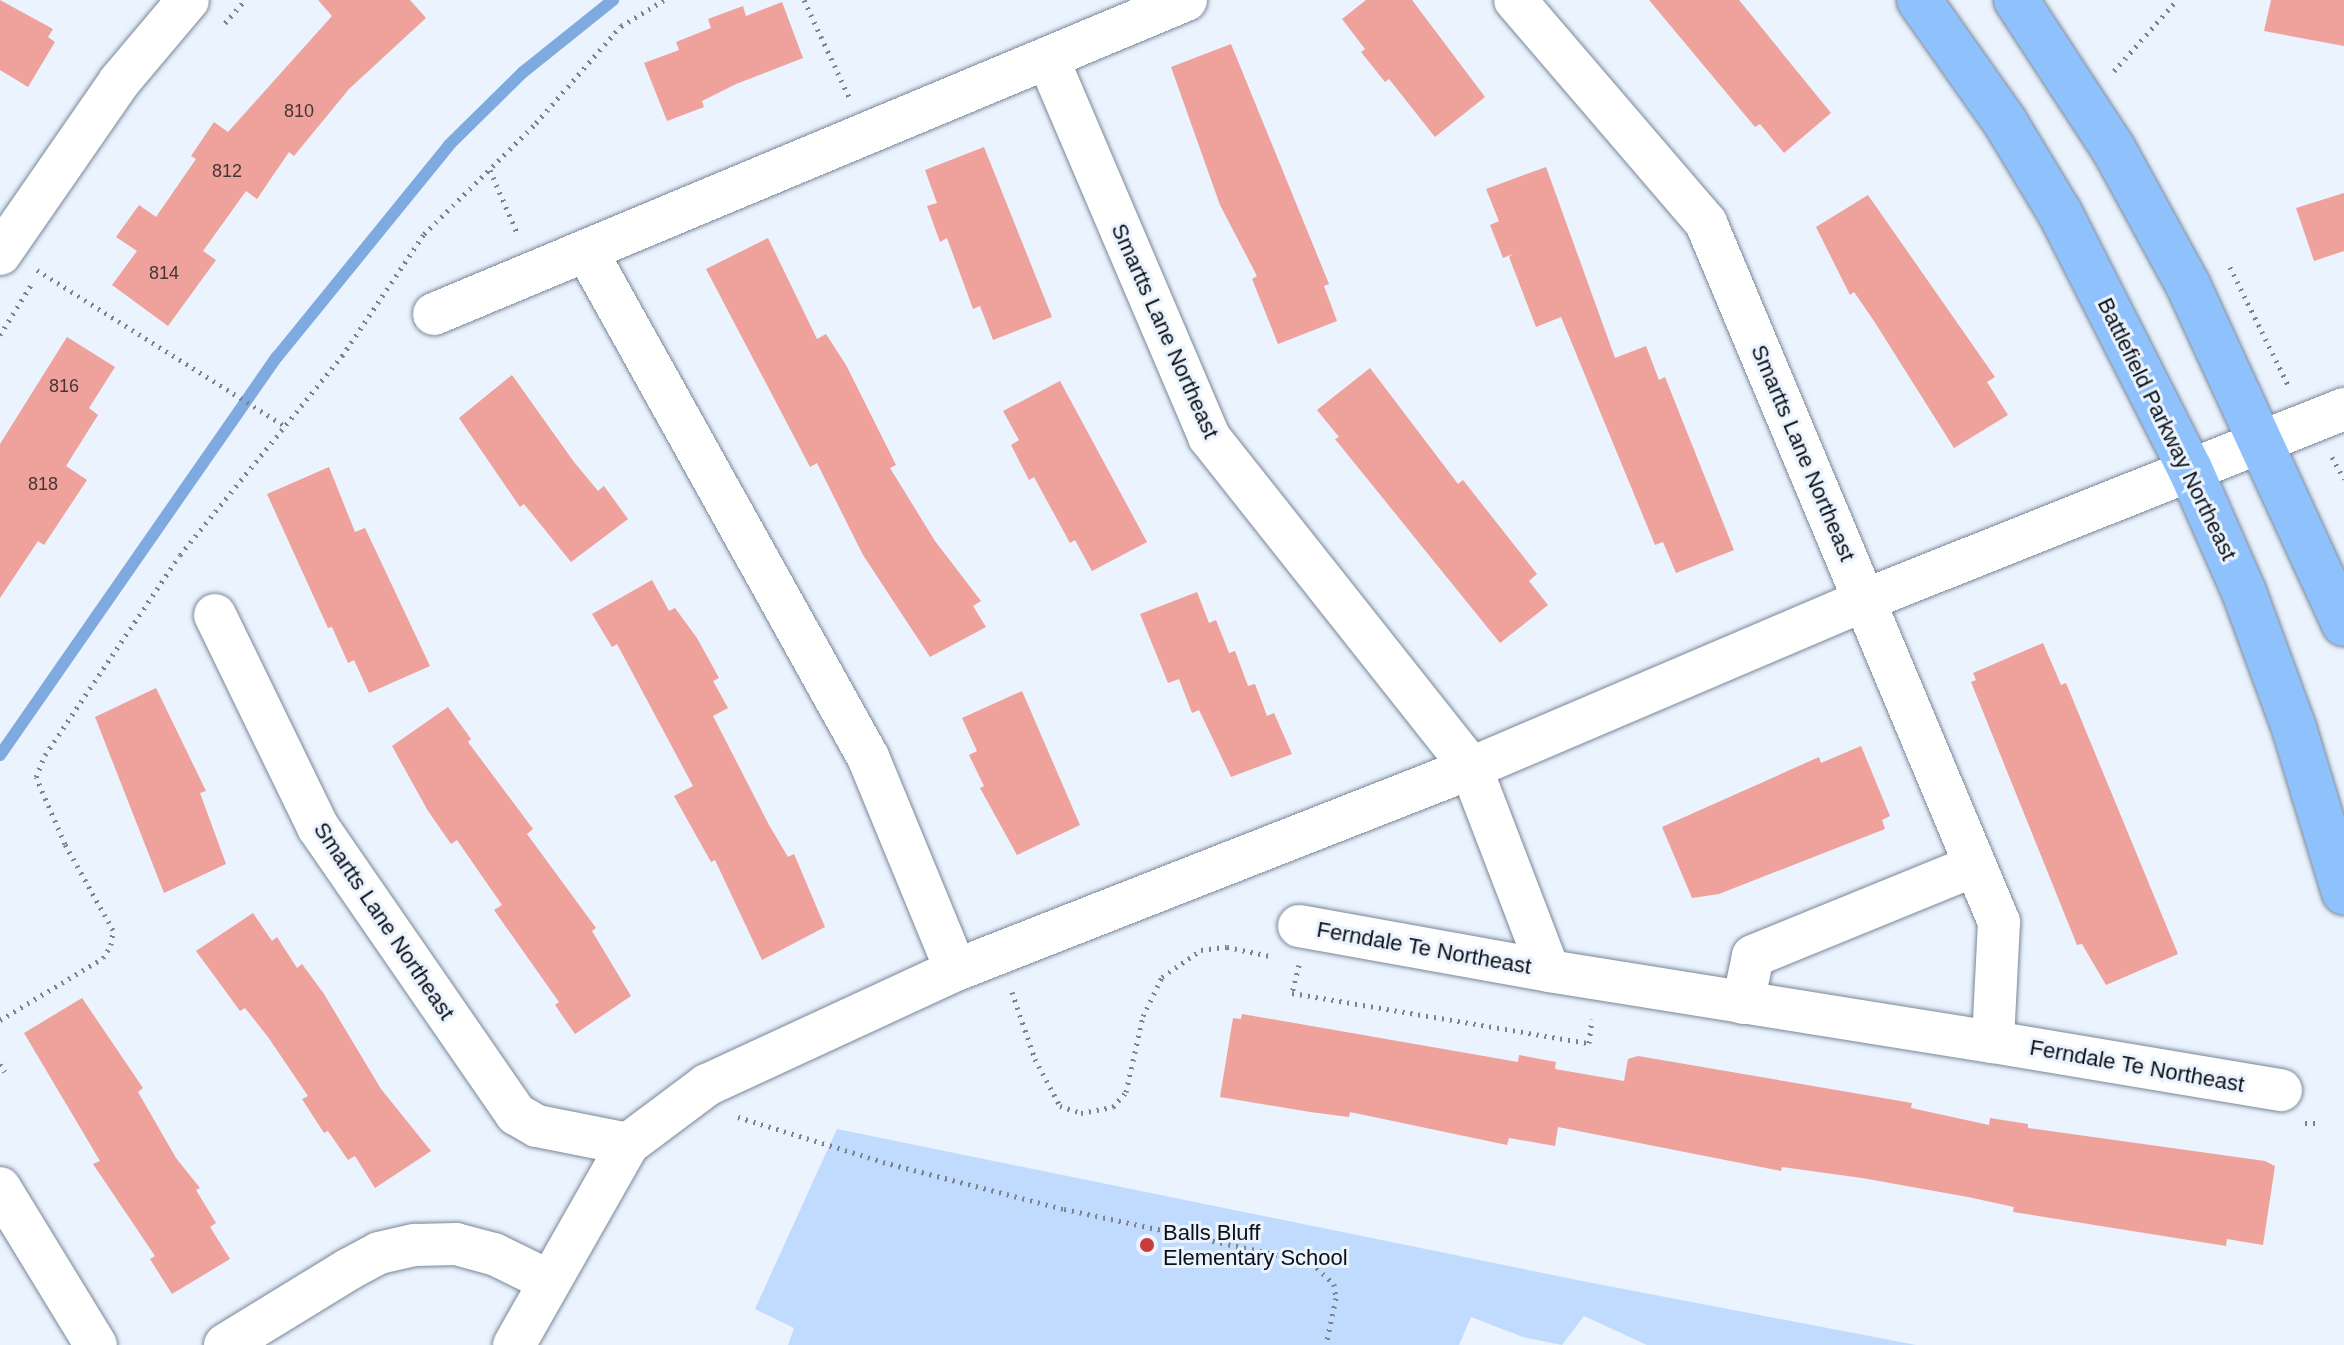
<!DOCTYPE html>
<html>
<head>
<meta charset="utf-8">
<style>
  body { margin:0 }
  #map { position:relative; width:2344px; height:1345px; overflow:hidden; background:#eaf3fe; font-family:Helvetica,sans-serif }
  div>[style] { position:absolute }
  .green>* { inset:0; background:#c0dbfd }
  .stream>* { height:12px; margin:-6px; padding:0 6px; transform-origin:6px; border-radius:6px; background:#7faadf }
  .building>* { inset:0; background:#eea29b }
  .path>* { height:5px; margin-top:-2.5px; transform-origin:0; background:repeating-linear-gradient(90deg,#7c838b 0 2px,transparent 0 8px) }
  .roads { filter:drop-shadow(0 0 2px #7a8797) drop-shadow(0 0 2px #7a8797) }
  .minor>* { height:42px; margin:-21px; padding:0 21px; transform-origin:21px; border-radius:21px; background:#fff }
  .major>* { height:44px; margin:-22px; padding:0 22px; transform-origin:22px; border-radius:22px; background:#8fc1fd }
  .dots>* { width:22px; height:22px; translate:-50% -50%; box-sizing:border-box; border:4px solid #eaf3fe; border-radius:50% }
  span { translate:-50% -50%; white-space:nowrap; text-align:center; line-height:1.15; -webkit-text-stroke:6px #eaf3fe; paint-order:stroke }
  .number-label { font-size:18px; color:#443538 }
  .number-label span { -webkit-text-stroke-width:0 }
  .street-label { font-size:22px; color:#0c1117 }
  .poi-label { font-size:22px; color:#0c1117 }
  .left { translate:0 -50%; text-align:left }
</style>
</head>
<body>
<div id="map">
  <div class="green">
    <i style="clip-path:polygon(837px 1129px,1582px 1281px,1916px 1345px,1647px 1345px,1584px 1316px,1562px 1345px,1523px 1337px,1471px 1317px,1459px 1345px,788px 1345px,794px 1328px,755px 1309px)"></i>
  </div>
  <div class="stream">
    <i style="left:0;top:755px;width:485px;rotate:-55.2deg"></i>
    <i style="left:277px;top:357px;width:273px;rotate:-50.9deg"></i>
    <i style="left:449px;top:145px;width:103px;rotate:-44.6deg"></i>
    <i style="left:522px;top:73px;width:117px;rotate:-38.7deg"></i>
  </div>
  <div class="building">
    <i style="clip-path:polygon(0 0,53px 29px,48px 37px,55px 42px,28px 87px,0 70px)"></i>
    <i style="clip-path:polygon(318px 0,410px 0,426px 18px,349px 89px,294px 156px,289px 152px,257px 199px,246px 191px,203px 251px,216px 260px,168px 326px,112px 285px,137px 251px,116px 237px,139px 205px,156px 217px,196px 159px,191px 156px,214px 122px,228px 132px,332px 16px)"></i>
    <i style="clip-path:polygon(1366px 0,1412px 0,1485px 97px,1435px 137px,1389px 79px,1385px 82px,1361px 52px,1365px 49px,1342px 19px)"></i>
    <i style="clip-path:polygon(1649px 0,1739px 0,1831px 113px,1784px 153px,1760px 124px,1755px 127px)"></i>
    <i style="clip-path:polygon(2271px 0,2344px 0,2344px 46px,2264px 31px)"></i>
    <i style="clip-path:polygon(782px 2px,803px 58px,736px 84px,702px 101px,704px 107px,667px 121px,644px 63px,679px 50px,676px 42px,711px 28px,708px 19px,743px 6px,746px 16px)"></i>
    <i style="clip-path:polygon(1231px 44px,1329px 284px,1324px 286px,1337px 321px,1278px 344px,1252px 279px,1257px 276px,1220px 205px,1171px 67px)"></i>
    <i style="clip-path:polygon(984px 147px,1052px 317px,993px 340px,980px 306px,973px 309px,947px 238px,940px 242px,927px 206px,937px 203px,925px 170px)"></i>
    <i style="clip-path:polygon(1546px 167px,1615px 358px,1646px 346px,1659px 380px,1665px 377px,1734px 550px,1676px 573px,1663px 542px,1655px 545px,1561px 317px,1536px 327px,1509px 257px,1513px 254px,1503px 258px,1490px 225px,1499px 221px,1486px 189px)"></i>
    <i style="clip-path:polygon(2344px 193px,2344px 251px,2314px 261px,2296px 208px)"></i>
    <i style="clip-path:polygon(1868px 195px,1995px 377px,1987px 382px,2008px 415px,1954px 448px,1874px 321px,1854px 292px,1850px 295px,1816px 227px)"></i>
    <i style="clip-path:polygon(768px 238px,817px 339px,826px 334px,846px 365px,896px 465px,890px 468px,935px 541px,981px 601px,973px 606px,986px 627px,930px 657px,863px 555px,817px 463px,810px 467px,706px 269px)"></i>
    <i style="clip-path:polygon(67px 337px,115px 367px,89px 408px,98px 415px,66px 466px,87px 480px,44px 545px,38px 541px,0 598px,0 444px)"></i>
    <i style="clip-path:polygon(1370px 368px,1458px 484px,1463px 480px,1537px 574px,1529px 581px,1548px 605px,1500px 643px,1335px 439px,1339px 437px,1317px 410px)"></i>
    <i style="clip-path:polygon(512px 375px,574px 462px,598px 491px,604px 486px,628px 519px,571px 562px,524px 504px,520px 507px,459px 418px)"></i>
    <i style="clip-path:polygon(1060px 381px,1147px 542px,1092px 571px,1075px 540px,1070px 543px,1034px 477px,1029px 480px,1011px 445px,1019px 440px,1003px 411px)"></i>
    <i style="clip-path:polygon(329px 467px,355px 532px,365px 528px,430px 666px,369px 693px,354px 660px,348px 663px,332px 627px,328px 628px,267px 494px)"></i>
    <i style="clip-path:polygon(652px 580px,669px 611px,675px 608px,697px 638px,719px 678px,713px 681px,728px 708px,713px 716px,769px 825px,788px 857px,794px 854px,825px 927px,762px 960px,715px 860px,711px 862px,674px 796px,693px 786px,617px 644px,612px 647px,592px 614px)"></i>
    <i style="clip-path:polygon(1197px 592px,1209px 623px,1216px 620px,1229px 653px,1235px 651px,1248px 686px,1255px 684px,1267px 716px,1274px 713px,1292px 754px,1231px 777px,1199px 710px,1192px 713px,1179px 679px,1168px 683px,1140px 614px)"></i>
    <i style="clip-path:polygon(2043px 643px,2061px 685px,2066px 683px,2178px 954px,2106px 985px,2082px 944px,2077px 945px,1971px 682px,1976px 680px,1973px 673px)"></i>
    <i style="clip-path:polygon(156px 688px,206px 791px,200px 793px,226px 864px,164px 893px,95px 717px)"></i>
    <i style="clip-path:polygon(1022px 691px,1080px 825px,1017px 855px,980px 788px,984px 786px,969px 755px,977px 751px,962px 718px)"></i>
    <i style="clip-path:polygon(448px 707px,471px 739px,468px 742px,533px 829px,527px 834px,596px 928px,592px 931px,631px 996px,575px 1034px,555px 1005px,559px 1002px,494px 910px,502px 905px,457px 840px,451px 844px,428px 811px,392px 746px)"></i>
    <i style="clip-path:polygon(1861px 746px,1890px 816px,1882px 820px,1885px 829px,1719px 894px,1692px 898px,1662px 827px,1819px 757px,1821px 763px)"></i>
    <i style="clip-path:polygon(253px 913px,272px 941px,277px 937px,297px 968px,302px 964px,324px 994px,381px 1089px,431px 1151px,375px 1188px,355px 1156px,348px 1160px,328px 1131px,324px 1133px,302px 1099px,308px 1096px,268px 1037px,245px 1008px,240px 1011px,196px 951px)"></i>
    <i style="clip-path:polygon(82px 998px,143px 1088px,138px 1092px,176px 1158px,200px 1188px,196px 1190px,216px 1223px,210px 1227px,230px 1259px,172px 1294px,150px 1259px,155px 1256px,93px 1164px,100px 1161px,24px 1033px)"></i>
    <i style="clip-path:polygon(1242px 1014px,1518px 1062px,1519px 1055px,1556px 1062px,1555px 1069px,1624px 1081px,1628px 1059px,1638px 1056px,1912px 1103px,1911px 1108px,1989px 1125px,1990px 1118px,2028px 1124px,2028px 1128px,2265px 1161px,2275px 1166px,2263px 1245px,2227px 1239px,2226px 1246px,2013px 1212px,2014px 1207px,1968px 1197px,1862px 1178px,1782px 1167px,1781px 1171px,1558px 1127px,1555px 1146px,1509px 1138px,1507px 1145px,1350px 1112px,1349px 1117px,1310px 1112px,1220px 1097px,1233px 1018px,1241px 1019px)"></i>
  </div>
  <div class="path">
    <i style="left:804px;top:0;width:107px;rotate:65.1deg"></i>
    <i style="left:225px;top:23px;width:30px;rotate:-49deg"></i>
    <i style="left:2114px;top:71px;width:95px;rotate:-48.4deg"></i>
    <i style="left:490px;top:170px;width:71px;rotate:66.7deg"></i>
    <i style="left:2230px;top:267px;width:134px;rotate:63.8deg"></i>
    <i style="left:37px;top:270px;width:294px;rotate:32.2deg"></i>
    <i style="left:0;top:335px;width:59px;rotate:-58.2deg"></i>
    <i style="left:2332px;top:457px;width:25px;rotate:61deg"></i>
    <i style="left:1299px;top:965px;width:29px;rotate:104deg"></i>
    <i style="left:1292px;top:993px;width:301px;rotate:9.6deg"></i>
    <i style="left:1589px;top:1043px;width:24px;rotate:-83deg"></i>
    <i style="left:1012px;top:992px;width:71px;rotate:71.1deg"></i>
    <i style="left:1035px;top:1059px;width:53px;rotate:62deg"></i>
    <i style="left:1060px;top:1106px;width:22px;rotate:18deg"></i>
    <i style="left:1081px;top:1113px;width:33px;rotate:-11deg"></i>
    <i style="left:1113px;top:1107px;width:20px;rotate:-49deg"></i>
    <i style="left:1126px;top:1092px;width:78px;rotate:-77.4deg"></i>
    <i style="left:1143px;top:1016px;width:43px;rotate:-64deg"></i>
    <i style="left:1162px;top:977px;width:47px;rotate:-34.7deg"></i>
    <i style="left:1201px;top:950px;width:26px;rotate:-7deg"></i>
    <i style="left:1227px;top:947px;width:44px;rotate:11.8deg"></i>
    <i style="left:0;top:1020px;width:120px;rotate:-31deg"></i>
    <i style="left:103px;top:958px;width:15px;rotate:-58deg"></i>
    <i style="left:111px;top:945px;width:15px;rotate:-82deg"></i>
    <i style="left:113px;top:930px;width:98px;rotate:-119.2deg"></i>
    <i style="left:65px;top:844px;width:73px;rotate:-113.4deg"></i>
    <i style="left:36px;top:777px;width:24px;rotate:-68deg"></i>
    <i style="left:45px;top:755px;width:241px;rotate:-56deg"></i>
    <i style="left:180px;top:555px;width:257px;rotate:-50.9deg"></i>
    <i style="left:342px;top:356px;width:147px;rotate:-56.1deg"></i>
    <i style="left:424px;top:234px;width:158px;rotate:-44.7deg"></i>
    <i style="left:536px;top:123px;width:129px;rotate:-48.8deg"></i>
    <i style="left:621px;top:26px;width:50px;rotate:-31.2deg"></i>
    <i style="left:0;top:1064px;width:9px;rotate:58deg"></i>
    <i style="left:738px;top:1117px;width:152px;rotate:17.2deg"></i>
    <i style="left:883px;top:1162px;width:187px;rotate:14.6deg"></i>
    <i style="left:1064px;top:1209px;width:253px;rotate:12.1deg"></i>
    <i style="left:1311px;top:1262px;width:32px;rotate:44deg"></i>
    <i style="left:1334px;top:1284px;width:14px;rotate:82deg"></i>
    <i style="left:1336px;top:1298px;width:48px;rotate:102deg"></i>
    <i style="left:2305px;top:1123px;width:12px"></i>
  </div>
  <div class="roads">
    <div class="minor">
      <i style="left:1515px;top:0;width:294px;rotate:49.4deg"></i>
      <i style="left:1706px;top:223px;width:758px;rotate:67.26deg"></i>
      <i style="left:1999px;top:922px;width:120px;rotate:92.9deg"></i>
      <i style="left:1993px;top:1042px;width:292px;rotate:9.5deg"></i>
      <i style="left:1048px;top:59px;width:411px;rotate:66.9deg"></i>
      <i style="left:1209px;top:437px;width:422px;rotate:51.6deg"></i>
      <i style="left:1471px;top:768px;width:217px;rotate:69deg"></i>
      <i style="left:1549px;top:971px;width:450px;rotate:9.1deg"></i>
      <i style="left:587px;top:252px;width:578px;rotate:60.91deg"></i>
      <i style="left:868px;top:757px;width:230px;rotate:67.6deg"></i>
      <i style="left:0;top:254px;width:209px;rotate:-55.3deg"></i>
      <i style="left:119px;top:82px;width:107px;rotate:-49.9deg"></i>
      <i style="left:434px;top:314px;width:815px;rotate:-22.66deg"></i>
      <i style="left:215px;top:615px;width:236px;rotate:64.1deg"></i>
      <i style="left:318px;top:827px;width:349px;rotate:55.4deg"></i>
      <i style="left:516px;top:1114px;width:24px;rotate:30deg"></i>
      <i style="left:537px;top:1126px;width:93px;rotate:11.2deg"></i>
      <i style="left:1299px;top:926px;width:254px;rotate:10.2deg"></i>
      <i style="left:1743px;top:1003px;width:48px;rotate:-78deg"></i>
      <i style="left:1753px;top:956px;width:238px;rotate:-22.2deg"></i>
      <i style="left:0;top:1188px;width:184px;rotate:58.6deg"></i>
      <i style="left:225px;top:1345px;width:145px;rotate:-31.5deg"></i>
      <i style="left:349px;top:1269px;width:34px;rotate:-28deg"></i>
      <i style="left:379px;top:1253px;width:37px;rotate:-13deg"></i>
      <i style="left:415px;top:1245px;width:41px;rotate:-1.4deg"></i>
      <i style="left:456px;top:1244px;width:39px;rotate:15deg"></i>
      <i style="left:494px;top:1254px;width:61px;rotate:26.1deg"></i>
      <i style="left:514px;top:1345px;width:231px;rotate:-60.4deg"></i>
      <i style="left:628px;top:1144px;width:99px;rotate:-36.8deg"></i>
      <i style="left:707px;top:1085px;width:274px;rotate:-24.8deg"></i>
      <i style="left:956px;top:970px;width:553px;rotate:-21.42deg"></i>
      <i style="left:1471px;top:768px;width:428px;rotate:-23.1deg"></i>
      <i style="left:1865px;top:600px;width:516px;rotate:-21.74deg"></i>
    </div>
    <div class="major">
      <i style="left:1919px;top:0;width:149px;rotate:54.8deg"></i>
      <i style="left:2005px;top:122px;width:106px;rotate:58.9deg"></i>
      <i style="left:2060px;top:213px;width:287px;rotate:63.1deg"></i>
      <i style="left:2190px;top:469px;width:134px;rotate:66.3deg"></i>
      <i style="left:2244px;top:592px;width:145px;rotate:69.8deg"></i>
      <i style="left:2294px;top:728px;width:172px;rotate:73.1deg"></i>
      <i style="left:2016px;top:0;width:177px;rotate:56.8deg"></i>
      <i style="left:2113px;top:148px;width:156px;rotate:61.3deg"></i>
      <i style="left:2188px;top:285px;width:373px;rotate:65.3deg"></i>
    </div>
  </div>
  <div class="dots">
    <i style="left:1147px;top:1245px;background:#ca3b3b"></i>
  </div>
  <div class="number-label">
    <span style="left:299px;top:111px">810</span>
    <span style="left:227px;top:171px">812</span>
    <span style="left:164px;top:273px">814</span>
    <span style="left:64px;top:386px">816</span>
    <span style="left:43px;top:484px">818</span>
  </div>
  <div class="street-label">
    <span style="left:1165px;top:331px;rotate:66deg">Smartts Lane Northeast</span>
    <span style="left:2167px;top:429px;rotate:64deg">Battlefield Parkway Northeast</span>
    <span style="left:1803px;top:453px;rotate:67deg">Smartts Lane Northeast</span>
    <span style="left:384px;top:921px;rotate:56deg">Smartts Lane Northeast</span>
    <span style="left:1424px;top:948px;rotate:10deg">Ferndale Te Northeast</span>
    <span style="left:2137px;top:1066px;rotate:10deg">Ferndale Te Northeast</span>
  </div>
  <div class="poi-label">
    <span class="left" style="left:1163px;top:1245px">Balls Bluff<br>Elementary School</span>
  </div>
</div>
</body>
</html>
